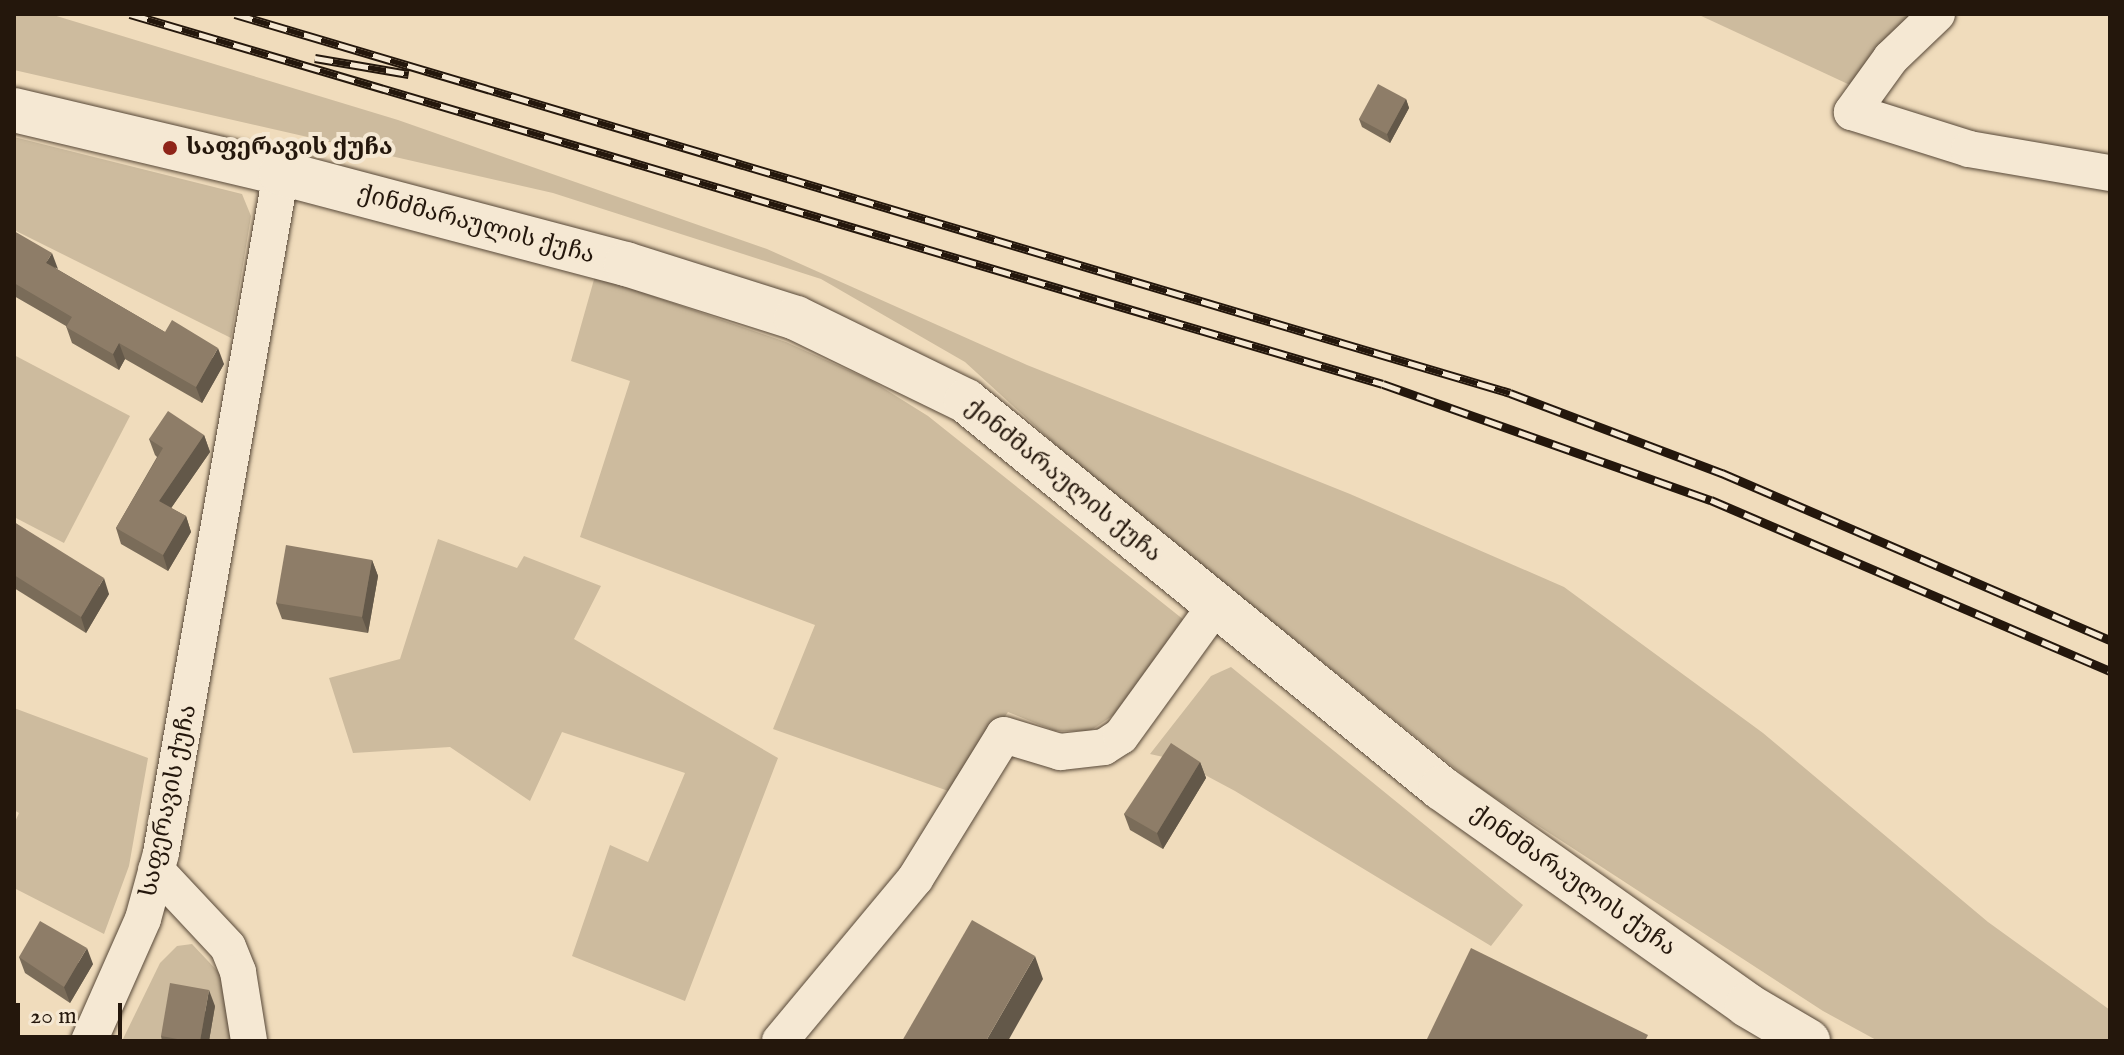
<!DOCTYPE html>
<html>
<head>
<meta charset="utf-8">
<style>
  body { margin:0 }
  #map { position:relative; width:2124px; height:1055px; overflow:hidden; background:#f0dcbc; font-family:"IM FELL English","Noto Serif Georgian",serif }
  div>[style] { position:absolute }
  .green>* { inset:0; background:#cdbb9e }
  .roads { filter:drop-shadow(0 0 2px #574838) drop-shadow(0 0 2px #574838) }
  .minor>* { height:36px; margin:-18px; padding:0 18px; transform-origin:18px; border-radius:18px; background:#f5e8d3 }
  .secondary>* { height:44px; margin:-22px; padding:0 22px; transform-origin:22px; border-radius:22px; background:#f5e8d3 }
  .rail>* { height:9px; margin-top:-4.5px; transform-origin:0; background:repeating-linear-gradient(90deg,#f5e8d3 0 18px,#24170c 0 36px); box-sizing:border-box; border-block:2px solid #24170c }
  .wall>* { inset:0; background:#7a6c59 }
  .shaded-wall>* { inset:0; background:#635849 }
  .building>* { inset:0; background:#8e7d68 }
  .dots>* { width:22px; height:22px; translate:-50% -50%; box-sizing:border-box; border:4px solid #f5e8d3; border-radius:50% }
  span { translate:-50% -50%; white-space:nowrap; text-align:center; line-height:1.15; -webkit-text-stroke:8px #f5e8d3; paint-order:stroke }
  .poi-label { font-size:24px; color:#24170c; font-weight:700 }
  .left { translate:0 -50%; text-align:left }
  .street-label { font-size:24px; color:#24170c }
  .frame { position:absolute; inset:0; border:16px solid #24170c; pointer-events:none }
  .scale { position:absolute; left:16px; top:1003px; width:106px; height:36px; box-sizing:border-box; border:4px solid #24170c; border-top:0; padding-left:10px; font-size:24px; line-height:28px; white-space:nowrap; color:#24170c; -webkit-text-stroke:6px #f5e8d3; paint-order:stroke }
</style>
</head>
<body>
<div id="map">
  <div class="green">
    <i style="clip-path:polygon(14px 14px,50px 14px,398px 120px,767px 249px,1027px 365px,1350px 494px,1564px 587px,1763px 733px,1988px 922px,2110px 1010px,2110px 1041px,1878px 1041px,1823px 1011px,1477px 786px,1080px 467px,965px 362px,821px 279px,553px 193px,14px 70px)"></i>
    <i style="clip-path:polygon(1697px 14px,1915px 14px,1850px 85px)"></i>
    <i style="clip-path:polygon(14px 137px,242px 194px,251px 216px,231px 338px,14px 230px)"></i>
    <i style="clip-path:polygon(595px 276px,786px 342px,872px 381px,928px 416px,1184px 620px,1118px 712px,1090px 731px,1055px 731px,1008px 712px,954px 793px,773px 729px,815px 625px,580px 537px,630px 381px,571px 361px)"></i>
    <i style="clip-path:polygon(14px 355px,130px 416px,64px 543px,14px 517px)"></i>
    <i style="clip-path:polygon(438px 539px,517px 568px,524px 556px,601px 586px,574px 639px,778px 758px,685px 1001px,572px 956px,610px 845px,648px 862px,685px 773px,562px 732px,530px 801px,450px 747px,353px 753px,329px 678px,400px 659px)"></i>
    <i style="clip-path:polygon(1231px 667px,1523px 905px,1491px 946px,1235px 791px,1177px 760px,1150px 754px,1211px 676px)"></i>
    <i style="clip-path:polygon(14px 708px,148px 758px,129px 866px,104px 934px,14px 888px,14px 824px,19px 813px,14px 810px)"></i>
    <i style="clip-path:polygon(192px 944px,224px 978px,235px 1041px,122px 1041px,160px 963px,177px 946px)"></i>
  </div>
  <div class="roads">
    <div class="minor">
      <i style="left:1937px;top:14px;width:64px;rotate:136.3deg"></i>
      <i style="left:1891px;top:58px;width:67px;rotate:125.8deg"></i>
      <i style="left:1852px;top:112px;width:123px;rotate:17.5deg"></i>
      <i style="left:1969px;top:149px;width:143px;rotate:9.7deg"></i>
      <i style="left:156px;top:870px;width:105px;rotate:46.9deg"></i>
      <i style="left:228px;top:947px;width:27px;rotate:68deg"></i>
      <i style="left:238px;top:972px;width:70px;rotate:80.9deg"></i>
      <i style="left:89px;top:1041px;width:133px;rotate:-66.1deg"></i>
      <i style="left:143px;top:919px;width:68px;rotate:-74.7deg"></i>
      <i style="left:161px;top:853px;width:691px;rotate:-79.99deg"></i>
      <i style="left:780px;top:1041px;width:211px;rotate:-50.2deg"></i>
      <i style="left:915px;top:879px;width:169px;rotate:-58.3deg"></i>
      <i style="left:1004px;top:735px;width:59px;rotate:16.9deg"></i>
      <i style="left:1060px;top:752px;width:44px;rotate:-6.5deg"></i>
      <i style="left:1104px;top:747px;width:20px;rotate:-33deg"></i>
      <i style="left:1121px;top:736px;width:162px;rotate:-54.1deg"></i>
    </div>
    <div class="secondary">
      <i style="left:14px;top:110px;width:274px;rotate:13.3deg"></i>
      <i style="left:281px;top:173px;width:357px;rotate:14.8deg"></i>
      <i style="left:626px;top:264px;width:178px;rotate:17.6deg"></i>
      <i style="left:796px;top:318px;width:189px;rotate:26deg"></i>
      <i style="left:966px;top:401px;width:613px;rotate:39.17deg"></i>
      <i style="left:1441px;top:788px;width:375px;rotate:35.3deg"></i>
      <i style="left:1747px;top:1005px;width:71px;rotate:30.5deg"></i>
    </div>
  </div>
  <div class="rail">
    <i style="left:130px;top:14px;width:1306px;rotate:16.45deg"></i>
    <i style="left:1383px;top:384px;width:348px;rotate:19.5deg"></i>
    <i style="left:1711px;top:500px;width:434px;rotate:23.2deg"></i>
    <i style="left:235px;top:14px;width:1330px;rotate:16.55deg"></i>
    <i style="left:1510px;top:393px;width:227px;rotate:20.7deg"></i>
    <i style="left:1722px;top:473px;width:422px;rotate:23.3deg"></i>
    <i style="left:315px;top:58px;width:95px;rotate:9.7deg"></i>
  </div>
  <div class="wall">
    <i style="clip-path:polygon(1406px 99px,1409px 108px,1390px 143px,1362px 127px,1359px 119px)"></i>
    <i style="clip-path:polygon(14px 231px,57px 269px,165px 332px,224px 364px,202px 403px,125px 359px,119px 370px,72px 343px,66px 326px,14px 296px)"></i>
    <i style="clip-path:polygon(204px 435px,210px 452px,171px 508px,186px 516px,191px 532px,168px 571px,121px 544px,116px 528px,157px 457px,155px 455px,149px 439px)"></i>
    <i style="clip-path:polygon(14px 522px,109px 594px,86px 633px,14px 588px)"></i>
    <i style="clip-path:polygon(372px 560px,378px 576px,368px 633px,282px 619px,276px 603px)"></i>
    <i style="clip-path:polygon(1200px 762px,1206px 778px,1163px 849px,1130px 830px,1124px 814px)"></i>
    <i style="clip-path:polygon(19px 957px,93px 964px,70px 1003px,25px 973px)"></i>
    <i style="clip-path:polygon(215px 1006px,209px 1041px,162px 1041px,161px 1036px)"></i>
  </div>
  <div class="shaded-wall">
    <i style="clip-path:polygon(1406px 99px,1409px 108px,1390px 143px,1387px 134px)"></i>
    <i style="clip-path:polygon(52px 253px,58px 269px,46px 263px)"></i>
    <i style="clip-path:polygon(119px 343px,125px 359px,119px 370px,113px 354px)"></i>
    <i style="clip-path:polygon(218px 348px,224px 364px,202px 403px,196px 387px)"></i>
    <i style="clip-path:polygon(204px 435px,210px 452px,165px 517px,159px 501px)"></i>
    <i style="clip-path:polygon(186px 516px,191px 532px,168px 571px,163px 555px)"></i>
    <i style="clip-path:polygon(372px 560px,378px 576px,368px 633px,362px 617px)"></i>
    <i style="clip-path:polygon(104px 578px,109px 594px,86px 633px,81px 617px)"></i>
    <i style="clip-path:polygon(1200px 762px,1206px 778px,1163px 849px,1157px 833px)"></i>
    <i style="clip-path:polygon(87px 948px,93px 964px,70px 1003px,64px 987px)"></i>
    <i style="clip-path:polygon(1035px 956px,1043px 979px,1008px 1041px,986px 1041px)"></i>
    <i style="clip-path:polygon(209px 990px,215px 1006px,209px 1041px,200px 1041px)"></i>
    <i style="clip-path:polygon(14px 1004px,18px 1016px,14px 1024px)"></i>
  </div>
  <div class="building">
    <i style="clip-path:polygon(1378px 84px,1406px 99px,1387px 134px,1359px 119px)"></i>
    <i style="clip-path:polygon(14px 231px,52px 253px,46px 263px,165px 332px,172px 320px,218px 348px,196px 387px,119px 343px,113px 354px,66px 327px,72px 317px,14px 283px)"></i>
    <i style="clip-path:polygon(168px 411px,204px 435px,159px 501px,186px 516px,163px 555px,116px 528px,163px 448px,149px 439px)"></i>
    <i style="clip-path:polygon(14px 522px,104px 578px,81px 617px,14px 575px)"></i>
    <i style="clip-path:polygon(286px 545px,372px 560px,362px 617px,276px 603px)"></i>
    <i style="clip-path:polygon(1171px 743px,1200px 762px,1157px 833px,1124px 814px)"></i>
    <i style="clip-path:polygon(972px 920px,1035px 956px,986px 1041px,902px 1041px)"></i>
    <i style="clip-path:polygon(40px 921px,87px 948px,64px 987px,19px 957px)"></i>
    <i style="clip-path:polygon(1471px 948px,1648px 1035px,1645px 1041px,1426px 1041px)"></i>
    <i style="clip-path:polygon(170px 983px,209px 990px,200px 1041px,188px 1041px,161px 1036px)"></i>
  </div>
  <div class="dots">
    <i style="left:170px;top:148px;background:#8f2418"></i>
  </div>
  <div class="poi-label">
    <span class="left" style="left:186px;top:148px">საფერავის ქუჩა</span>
  </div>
  <div class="street-label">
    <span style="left:476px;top:225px;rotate:15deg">ქინძმარაულის ქუჩა</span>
    <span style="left:1063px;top:481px;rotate:39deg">ქინძმარაულის ქუჩა</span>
    <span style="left:169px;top:801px;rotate:-78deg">საფერავის ქუჩა</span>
    <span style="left:1573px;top:881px;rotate:35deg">ქინძმარაულის ქუჩა</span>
  </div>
  <div class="frame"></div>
  <div class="scale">20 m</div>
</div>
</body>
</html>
